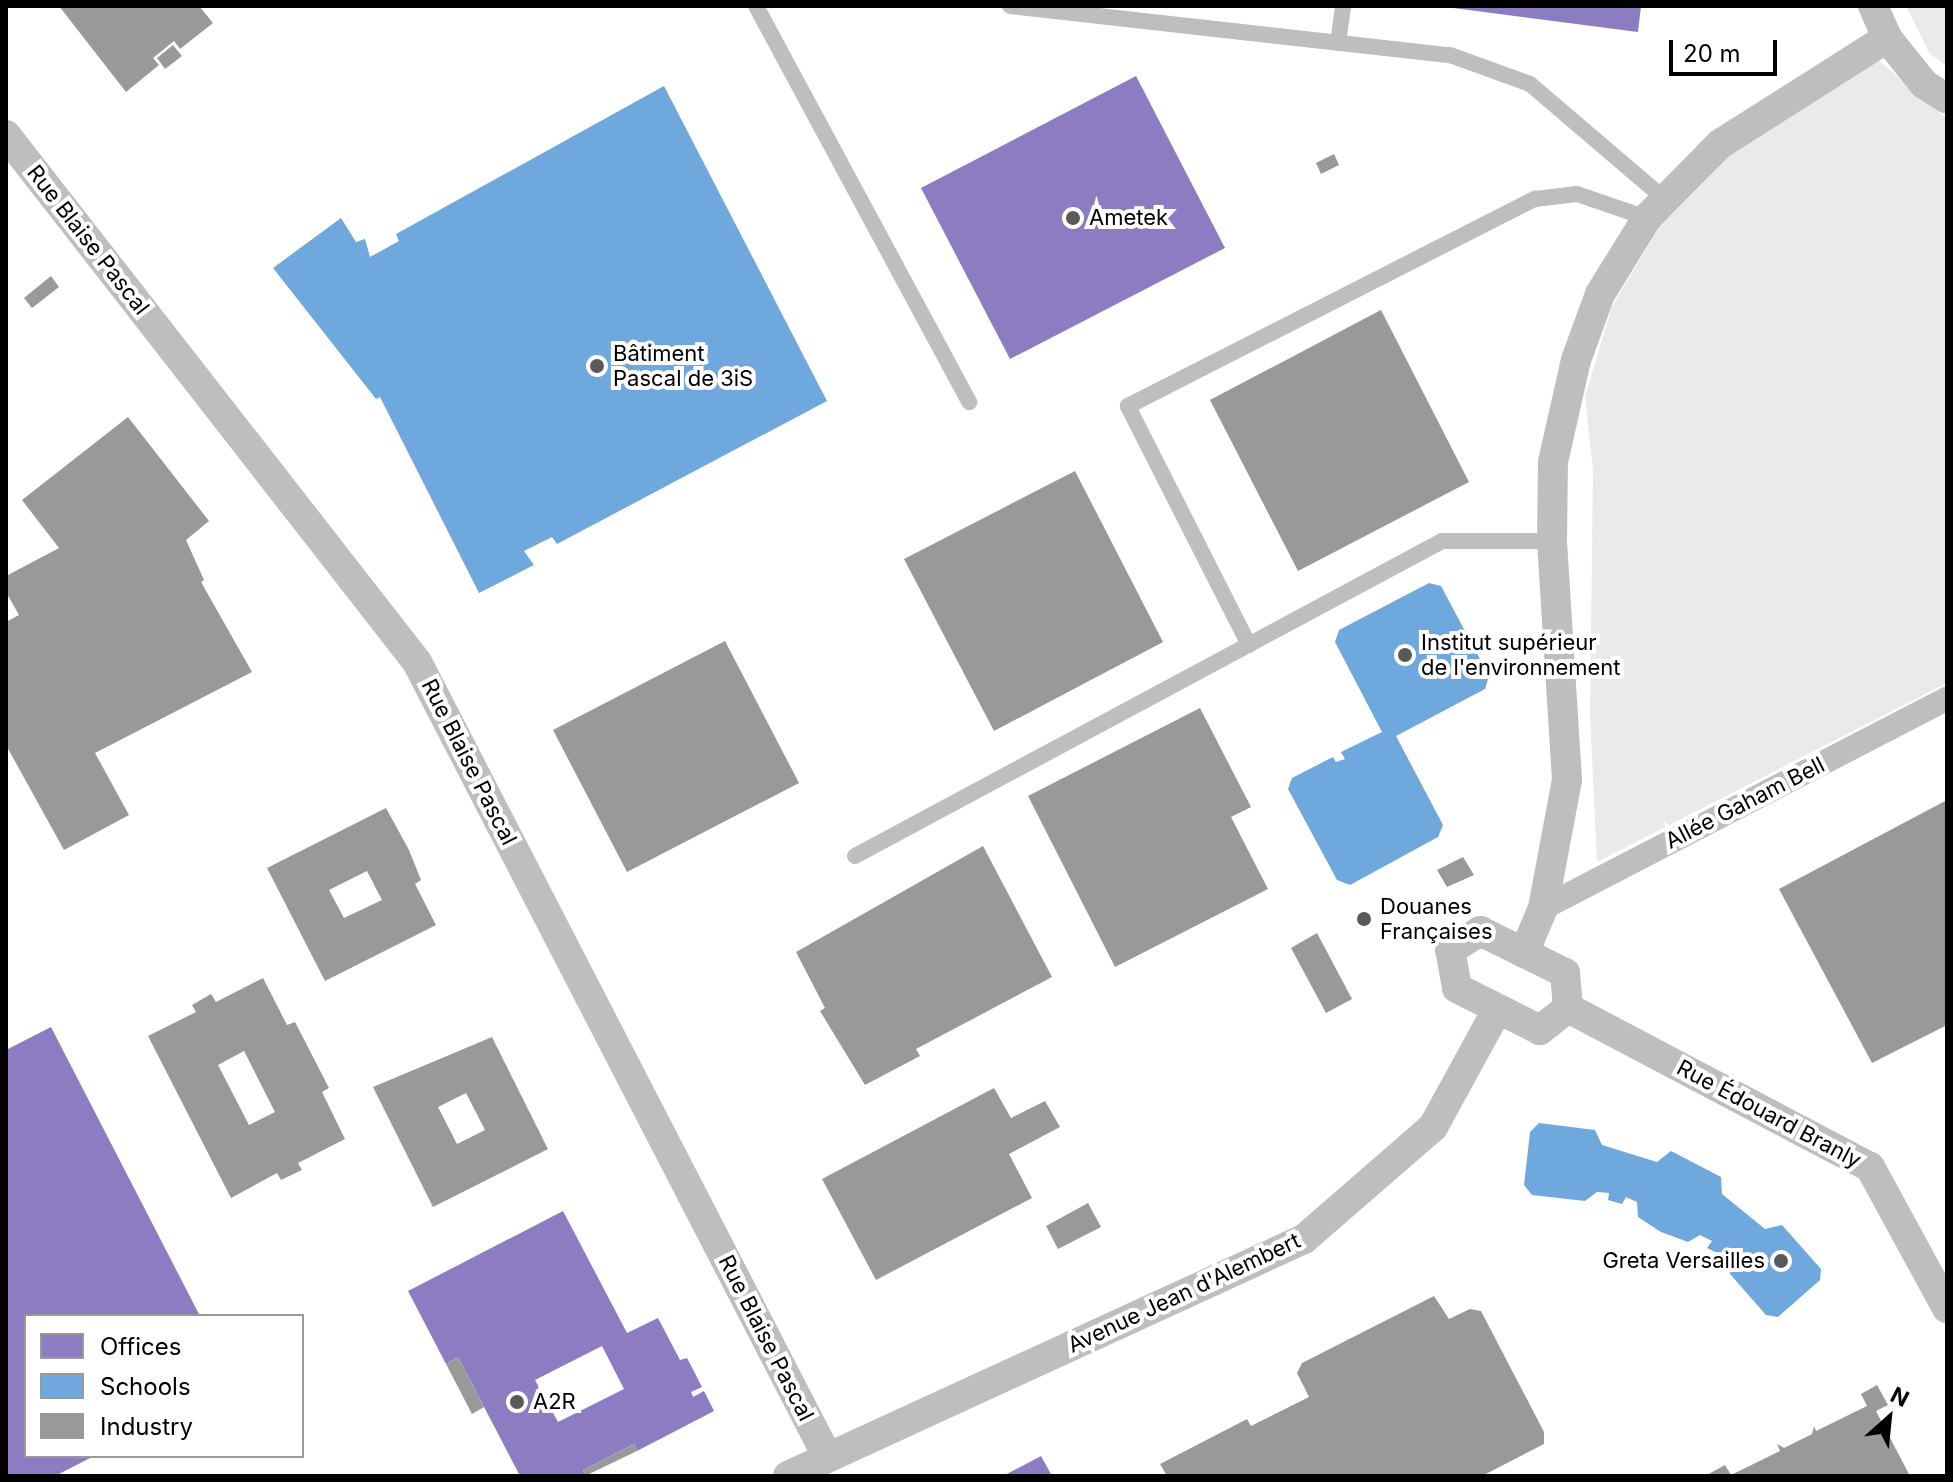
<!DOCTYPE html>
<html>
<head>
<meta charset="utf-8">
<style>
  body { margin:0 }
  #map { position:relative; width:1953px; height:1482px; overflow:hidden; background:#fff; font-family:Inter,sans-serif }
  div>[style] { position:absolute }
  .green>* { inset:0; background:#eaeaea }
  .offices>* { inset:0; background:#8e7cc3 }
  .schools>* { inset:0; background:#6fa8dc }
  .industry>* { inset:0; background:#999 }
  .service>* { height:16px; margin:-8px; padding:0 8px; transform-origin:8px; border-radius:8px; background:#bebebe }
  .pedestrian>* { height:24px; margin:-12px; padding:0 12px; transform-origin:12px; border-radius:12px; background:#bebebe }
  .minor>* { height:30px; margin:-15px; padding:0 15px; transform-origin:15px; border-radius:15px; background:#bebebe }
  .dots>* { width:22px; height:22px; translate:-50% -50%; box-sizing:border-box; border:4px solid #fff; border-radius:50% }
  span { translate:-50% -50%; white-space:nowrap; text-align:center; line-height:1.15; -webkit-text-stroke:8px #fff; paint-order:stroke }
  .poi-label { font-size:22px; color:#000 }
  .left { translate:0 -50%; text-align:left }
  .right { translate:-100% -50%; text-align:right }
  .street-label { font-size:22px; color:#000 }
  .frame { position:absolute; inset:0; border:8px solid #000; pointer-events:none }
  .legend { position:absolute; left:24px; top:1314px; width:280px; height:144px; box-sizing:border-box; background:#fff; border:2px solid #999; margin:0; padding:10px 14px; list-style:none; font-size:24px; color:#000 }
  .legend li { display:flex; align-items:center; gap:16px; height:40px }
  .legend b { width:40px; border:2px solid #999 }
  .north { position:absolute; left:1849px; top:1378px; width:80px; height:80px; -webkit-text-stroke:6px #fff; paint-order:stroke; rotate:27deg; font-size:22px; font-weight:700; line-height:32px; text-align:center; color:#000 }
  .north::after { content:''; display:block; margin:auto; width:28px; height:36px; background:#000; clip-path:polygon(50% 0,100% 100%,50% 72%,0 100%) }
  .scale { position:absolute; left:1669px; top:40px; width:108px; height:36px; box-sizing:border-box; border:4px solid #000; border-top:0; padding-left:10px; font-size:24px; line-height:28px; white-space:nowrap; color:#000; -webkit-text-stroke:6px #fff; paint-order:stroke }
</style>
</head>
<body>
<div id="map">
  <div class="green">
    <i style="clip-path:polygon(1906px 6px,1947px 6px,1947px 66px,1930px 54px)"></i>
    <i style="clip-path:polygon(1878px 60px,1947px 119px,1947px 683px,1597px 862px,1590px 716px,1593px 471px,1585px 397px,1612px 306px,1659px 228px,1733px 152px)"></i>
  </div>
  <div class="offices">
    <i style="clip-path:polygon(1438px 6px,1641px 6px,1638px 32px)"></i>
    <i style="clip-path:polygon(1136px 76px,1225px 248px,1010px 359px,921px 188px)"></i>
    <i style="clip-path:polygon(51px 1027px,200px 1316px,26px 1316px,26px 1456px,94px 1456px,55px 1476px,6px 1476px,6px 1050px)"></i>
    <i style="clip-path:polygon(evenodd,563px 1211px,627px 1333px,658px 1318px,680px 1360px,687px 1358px,702px 1387px,691px 1392px,693px 1397px,704px 1391px,714px 1411px,637px 1451px,634px 1444px,583px 1470px,585px 1476px,520px 1476px,458px 1357px,446px 1364px,408px 1291px,563px 1211px,602px 1346px,624px 1389px,558px 1422px,535px 1380px,602px 1346px)"></i>
    <i style="clip-path:polygon(1041px 1456px,1052px 1476px,1003px 1476px)"></i>
  </div>
  <div class="schools">
    <i style="clip-path:polygon(664px 86px,827px 401px,557px 544px,552px 537px,524px 551px,534px 565px,479px 593px,380px 397px,376px 399px,273px 268px,341px 218px,356px 242px,365px 239px,370px 257px,399px 241px,396px 234px)"></i>
    <i style="clip-path:polygon(1429px 583px,1441px 586px,1489px 676px,1485px 689px,1396px 736px,1443px 825px,1438px 837px,1350px 885px,1337px 880px,1288px 789px,1292px 778px,1333px 757px,1336px 762px,1345px 759px,1341px 752px,1382px 732px,1335px 642px,1339px 630px)"></i>
    <i style="clip-path:polygon(1539px 1123px,1595px 1130px,1602px 1145px,1657px 1162px,1671px 1151px,1721px 1177px,1722px 1194px,1765px 1229px,1782px 1225px,1821px 1269px,1820px 1280px,1778px 1317px,1766px 1315px,1730px 1274px,1733px 1261px,1707px 1248px,1712px 1241px,1700px 1235px,1688px 1242px,1661px 1232px,1638px 1217px,1637px 1202px,1626px 1197px,1622px 1204px,1608px 1200px,1609px 1193px,1597px 1192px,1585px 1201px,1532px 1195px,1524px 1185px,1530px 1132px)"></i>
  </div>
  <div class="industry">
    <i style="clip-path:polygon(59px 6px,199px 6px,213px 23px,180px 49px,174px 41px,153px 58px,159px 65px,126px 92px)"></i>
    <i style="clip-path:polygon(173px 45px,182px 56px,165px 69px,157px 58px)"></i>
    <i style="clip-path:polygon(1334px 154px,1339px 165px,1321px 174px,1316px 163px)"></i>
    <i style="clip-path:polygon(51px 276px,59px 287px,32px 308px,24px 298px)"></i>
    <i style="clip-path:polygon(1381px 310px,1469px 482px,1298px 571px,1210px 400px)"></i>
    <i style="clip-path:polygon(128px 417px,209px 521px,186px 540px,204px 580px,201px 582px,252px 672px,95px 753px,129px 815px,64px 850px,6px 745px,6px 622px,19px 615px,6px 592px,6px 576px,59px 548px,22px 500px)"></i>
    <i style="clip-path:polygon(1075px 471px,1163px 642px,994px 731px,904px 559px)"></i>
    <i style="clip-path:polygon(725px 641px,799px 783px,627px 872px,553px 730px)"></i>
    <i style="clip-path:polygon(1200px 708px,1251px 807px,1231px 817px,1268px 889px,1115px 967px,1028px 796px)"></i>
    <i style="clip-path:polygon(1947px 800px,1947px 1025px,1872px 1063px,1779px 889px)"></i>
    <i style="clip-path:polygon(evenodd,386px 808px,409px 850px,421px 880px,415px 884px,436px 925px,325px 981px,267px 868px,386px 808px,367px 871px,382px 900px,344px 918px,329px 890px,367px 871px)"></i>
    <i style="clip-path:polygon(983px 846px,1052px 977px,916px 1049px,920px 1056px,865px 1085px,820px 1011px,825px 1008px,796px 952px)"></i>
    <i style="clip-path:polygon(1463px 857px,1474px 875px,1447px 887px,1437px 870px)"></i>
    <i style="clip-path:polygon(1317px 933px,1352px 999px,1326px 1013px,1291px 948px)"></i>
    <i style="clip-path:polygon(evenodd,263px 978px,287px 1025px,295px 1022px,329px 1088px,322px 1092px,345px 1139px,298px 1163px,302px 1170px,281px 1180px,277px 1173px,231px 1198px,148px 1036px,196px 1012px,192px 1005px,211px 994px,216px 1002px,263px 978px,244px 1051px,275px 1112px,249px 1125px,218px 1065px,244px 1051px)"></i>
    <i style="clip-path:polygon(evenodd,492px 1037px,548px 1149px,433px 1207px,373px 1087px,492px 1037px,466px 1093px,485px 1130px,457px 1144px,438px 1107px,466px 1093px)"></i>
    <i style="clip-path:polygon(994px 1088px,1011px 1118px,1045px 1101px,1060px 1127px,1009px 1154px,1032px 1198px,876px 1280px,822px 1179px)"></i>
    <i style="clip-path:polygon(1088px 1203px,1101px 1227px,1058px 1249px,1046px 1226px)"></i>
    <i style="clip-path:polygon(1434px 1296px,1449px 1319px,1470px 1309px,1481px 1311px,1544px 1432px,1544px 1444px,1482px 1476px,1167px 1476px,1160px 1464px,1247px 1419px,1251px 1426px,1309px 1397px,1297px 1373px,1302px 1363px)"></i>
    <i style="clip-path:polygon(458px 1357px,484px 1407px,472px 1414px,446px 1364px)"></i>
    <i style="clip-path:polygon(1877px 1385px,1888px 1405px,1876px 1411px,1910px 1476px,1705px 1476px,1725px 1465px,1731px 1475px,1780px 1451px,1777px 1444px,1784px 1448px,1812px 1434px,1814px 1426px,1816px 1431px,1867px 1406px,1861px 1394px)"></i>
    <i style="clip-path:polygon(634px 1444px,637px 1451px,585px 1476px,583px 1470px)"></i>
  </div>
  <div class="service">
    <i style="left:756px;top:6px;width:450px;rotate:61.7deg"></i>
    <i style="left:1010px;top:6px;width:443px;rotate:6.4deg"></i>
    <i style="left:1450px;top:55px;width:85px;rotate:19.9deg"></i>
    <i style="left:1530px;top:84px;width:179px;rotate:40.5deg"></i>
    <i style="left:1338px;top:43px;width:37px;rotate:-82deg"></i>
    <i style="left:1249px;top:645px;width:268px;rotate:-116.9deg"></i>
    <i style="left:1128px;top:406px;width:457px;rotate:-27deg"></i>
    <i style="left:1535px;top:199px;width:42px;rotate:-6.8deg"></i>
    <i style="left:1577px;top:194px;width:74px;rotate:18.9deg"></i>
    <i style="left:855px;top:856px;width:666px;rotate:-28.22deg"></i>
    <i style="left:1442px;top:541px;width:110px"></i>
  </div>
  <div class="pedestrian">
    <i style="left:1543px;top:908px;width:455px;rotate:-27.4deg"></i>
  </div>
  <div class="minor">
    <i style="left:1873px;top:6px;width:35px;rotate:66deg"></i>
    <i style="left:1887px;top:38px;width:59px;rotate:51.2deg"></i>
    <i style="left:1924px;top:84px;width:27px;rotate:33deg"></i>
    <i style="left:6px;top:135px;width:668px;rotate:52.05deg"></i>
    <i style="left:417px;top:662px;width:894px;rotate:62.69deg"></i>
    <i style="left:1480px;top:931px;width:95px;rotate:26.3deg"></i>
    <i style="left:1565px;top:973px;width:35px;rotate:85deg"></i>
    <i style="left:1568px;top:1008px;width:36px;rotate:142deg"></i>
    <i style="left:1540px;top:1030px;width:93px;rotate:-153.2deg"></i>
    <i style="left:1457px;top:988px;width:39px;rotate:-100deg"></i>
    <i style="left:1450px;top:950px;width:36px;rotate:-32deg"></i>
    <i style="left:1524px;top:953px;width:49px;rotate:-67.1deg"></i>
    <i style="left:1543px;top:908px;width:130px;rotate:-79.4deg"></i>
    <i style="left:1567px;top:780px;width:239px;rotate:-93.6deg"></i>
    <i style="left:1552px;top:541px;width:79px;rotate:-89.3deg"></i>
    <i style="left:1553px;top:462px;width:105px;rotate:-77.3deg"></i>
    <i style="left:1576px;top:360px;width:70px;rotate:-70deg"></i>
    <i style="left:1600px;top:294px;width:89px;rotate:-58.3deg"></i>
    <i style="left:1647px;top:218px;width:104px;rotate:-45.4deg"></i>
    <i style="left:1720px;top:144px;width:198px;rotate:-32.4deg"></i>
    <i style="left:1568px;top:1008px;width:341px;rotate:27.8deg"></i>
    <i style="left:1870px;top:1167px;width:161px;rotate:61.4deg"></i>
    <i style="left:788px;top:1476px;width:568px;rotate:-24.67deg"></i>
    <i style="left:1304px;top:1239px;width:171px;rotate:-41deg"></i>
    <i style="left:1433px;top:1127px;width:133px;rotate:-61.3deg"></i>
  </div>
  <div class="dots">
    <i style="left:1073px;top:218px;background:#595959"></i>
    <i style="left:597px;top:366px;background:#595959"></i>
    <i style="left:1405px;top:655px;background:#595959"></i>
    <i style="left:1364px;top:919px;background:#595959"></i>
    <i style="left:1781px;top:1261px;background:#595959"></i>
    <i style="left:517px;top:1402px;background:#595959"></i>
  </div>
  <div class="poi-label">
    <span class="left" style="left:1089px;top:218px">Ametek</span>
    <span class="left" style="left:613px;top:366px">Bâtiment<br>Pascal de 3iS</span>
    <span class="left" style="left:1421px;top:655px">Institut supérieur<br>de l'environnement</span>
    <span class="left" style="left:1380px;top:919px">Douanes<br>Françaises</span>
    <span class="right" style="left:1765px;top:1261px">Greta Versailles</span>
    <span class="left" style="left:533px;top:1402px">A2R</span>
  </div>
  <div class="street-label">
    <span style="left:88px;top:240px;rotate:52deg">Rue Blaise Pascal</span>
    <span style="left:469px;top:762px;rotate:63deg">Rue Blaise Pascal</span>
    <span style="left:1745px;top:803px;rotate:-27deg">Allée Gaham Bell</span>
    <span style="left:1769px;top:1114px;rotate:28deg">Rue Édouard Branly</span>
    <span style="left:1184px;top:1293px;rotate:-25deg">Avenue Jean d'Alembert</span>
    <span style="left:766px;top:1338px;rotate:63deg">Rue Blaise Pascal</span>
  </div>
  <div class="frame"></div>
  <ul class="legend">
  <li><b style="height:22px;background:#8e7cc3"></b>Offices</li>
  <li><b style="height:22px;background:#6fa8dc"></b>Schools</li>
  <li><b style="height:22px;background:#999"></b>Industry</li>
  </ul>
  <div class="north">N</div>
  <div class="scale">20 m</div>
</div>
</body>
</html>
